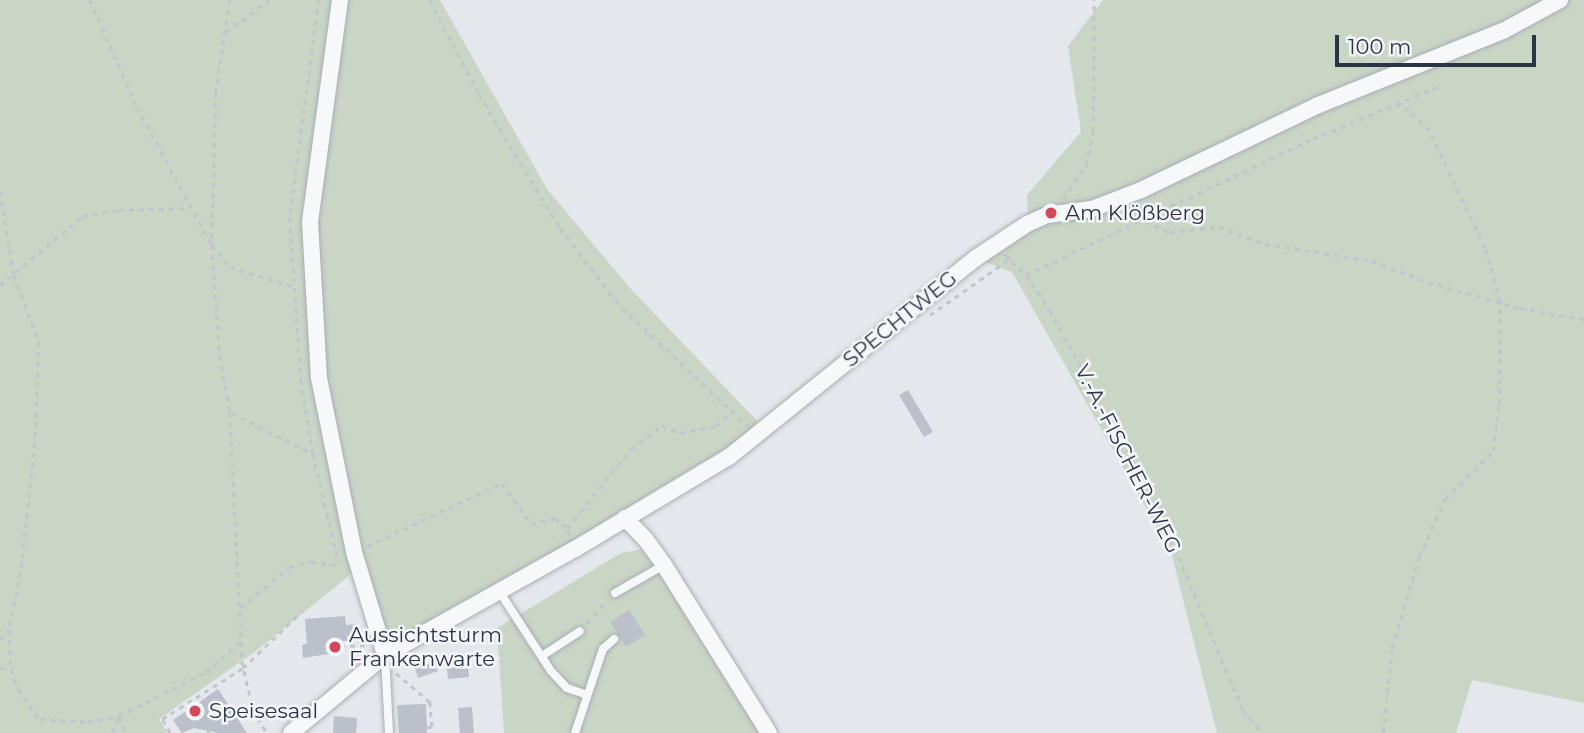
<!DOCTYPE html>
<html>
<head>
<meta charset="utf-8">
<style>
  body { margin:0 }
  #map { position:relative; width:1584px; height:733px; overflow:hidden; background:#e4e7ec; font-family:Montserrat,sans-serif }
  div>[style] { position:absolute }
  .green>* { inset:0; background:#c9d6c5 }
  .building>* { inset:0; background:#bbc0ca }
  .path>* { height:2.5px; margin-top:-1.25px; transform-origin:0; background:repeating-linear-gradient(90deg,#c2c5cb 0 5px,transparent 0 10px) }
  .roads { filter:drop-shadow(0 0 2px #a9aeb7) drop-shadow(0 0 2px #a9aeb7) }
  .lane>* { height:8px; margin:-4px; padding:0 4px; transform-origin:4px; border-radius:4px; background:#f7f8fa }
  .street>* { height:16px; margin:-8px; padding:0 8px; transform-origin:8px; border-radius:8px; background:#f7f8fa }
  .dots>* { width:19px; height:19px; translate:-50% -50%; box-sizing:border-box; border:4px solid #f4f6f9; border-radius:50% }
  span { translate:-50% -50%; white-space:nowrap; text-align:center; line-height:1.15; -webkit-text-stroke:5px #f4f6f9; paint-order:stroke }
  .poi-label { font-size:21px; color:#2b3445 }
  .left { translate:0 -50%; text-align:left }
  .street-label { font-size:21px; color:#2b3445 }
  .scale { position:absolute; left:1335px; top:35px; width:201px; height:32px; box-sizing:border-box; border:4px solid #2b3445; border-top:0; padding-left:9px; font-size:21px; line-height:24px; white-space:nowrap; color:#2b3445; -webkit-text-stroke:5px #f4f6f9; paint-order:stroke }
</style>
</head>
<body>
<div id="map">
  <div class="green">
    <i style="clip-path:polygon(0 0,440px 0,547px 189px,629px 287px,762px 426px,625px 514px,388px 648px,355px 571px,256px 651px,159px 719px,168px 733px,0 733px)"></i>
    <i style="clip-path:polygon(1103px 0,1584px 0,1584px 703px,1472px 680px,1456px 733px,1217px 733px,1171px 552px,1012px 272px,982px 261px,1028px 217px,1027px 195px,1081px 132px,1068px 46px)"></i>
    <i style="clip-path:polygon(648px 548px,760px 733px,504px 733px,497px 628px,621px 553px)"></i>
  </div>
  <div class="building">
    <i style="clip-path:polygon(908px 390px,933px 432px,924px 437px,899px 395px)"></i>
    <i style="clip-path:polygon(629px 610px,645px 635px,626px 647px,610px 622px)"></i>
    <i style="clip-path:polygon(345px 616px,346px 625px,357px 624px,357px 635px,347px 636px,347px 641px,340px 641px,341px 652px,303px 658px,302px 645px,307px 644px,305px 619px)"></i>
    <i style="clip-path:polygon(435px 662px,438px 671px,418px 678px,415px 668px)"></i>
    <i style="clip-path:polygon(468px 666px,469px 677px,448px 679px,447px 668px)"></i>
    <i style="clip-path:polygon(218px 689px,247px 733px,218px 733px,194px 728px,182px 733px,173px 720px)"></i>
    <i style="clip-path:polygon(426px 704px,427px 733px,399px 733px,397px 705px)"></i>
    <i style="clip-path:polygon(472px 707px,474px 733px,460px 733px,458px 708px)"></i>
    <i style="clip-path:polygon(334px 716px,357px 718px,356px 733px,333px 733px)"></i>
  </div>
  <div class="path">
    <i style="left:90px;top:0;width:117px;rotate:66.3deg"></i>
    <i style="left:137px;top:107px;width:157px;rotate:61.5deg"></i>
    <i style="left:212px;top:245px;width:28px;rotate:51deg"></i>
    <i style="left:230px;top:267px;width:68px;rotate:17.1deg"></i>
    <i style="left:230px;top:0;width:94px;rotate:98.6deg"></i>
    <i style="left:216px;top:93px;width:152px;rotate:91.5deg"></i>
    <i style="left:212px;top:245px;width:111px;rotate:85.9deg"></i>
    <i style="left:220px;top:356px;width:57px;rotate:79.9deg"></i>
    <i style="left:230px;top:412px;width:249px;rotate:87.2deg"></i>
    <i style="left:242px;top:661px;width:49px;rotate:77.1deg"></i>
    <i style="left:253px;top:709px;width:28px;rotate:60deg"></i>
    <i style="left:319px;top:0;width:220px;rotate:97.6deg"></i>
    <i style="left:290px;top:218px;width:162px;rotate:86.1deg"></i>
    <i style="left:301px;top:380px;width:75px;rotate:80.8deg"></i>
    <i style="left:313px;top:454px;width:113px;rotate:76.7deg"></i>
    <i style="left:430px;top:0;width:106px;rotate:62.5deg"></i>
    <i style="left:479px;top:94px;width:157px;rotate:58.8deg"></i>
    <i style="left:560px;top:228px;width:101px;rotate:52.2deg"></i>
    <i style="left:622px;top:308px;width:173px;rotate:43.1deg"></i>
    <i style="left:225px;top:32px;width:54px;rotate:-36deg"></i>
    <i style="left:0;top:191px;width:86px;rotate:80.6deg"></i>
    <i style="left:14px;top:276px;width:71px;rotate:69.3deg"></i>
    <i style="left:39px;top:342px;width:101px;rotate:92.3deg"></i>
    <i style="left:35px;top:443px;width:130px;rotate:96.2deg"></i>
    <i style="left:21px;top:572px;width:59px;rotate:101.7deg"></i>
    <i style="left:9px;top:630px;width:39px;rotate:87deg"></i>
    <i style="left:11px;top:669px;width:21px;rotate:71deg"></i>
    <i style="left:18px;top:689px;width:37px;rotate:54deg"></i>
    <i style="left:40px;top:719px;width:48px;rotate:3.6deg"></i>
    <i style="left:88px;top:722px;width:32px;rotate:-11deg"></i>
    <i style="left:119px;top:716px;width:97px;rotate:-26.8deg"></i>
    <i style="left:206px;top:672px;width:47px;rotate:-41.5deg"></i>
    <i style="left:1063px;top:199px;width:41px;rotate:-55.9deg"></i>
    <i style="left:1086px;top:165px;width:35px;rotate:-78deg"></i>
    <i style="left:1093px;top:131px;width:131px;rotate:-89.6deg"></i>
    <i style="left:1138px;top:204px;width:19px;rotate:69deg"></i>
    <i style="left:1145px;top:222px;width:27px;rotate:22deg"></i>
    <i style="left:1170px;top:232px;width:49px;rotate:-5.8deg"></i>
    <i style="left:1219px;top:227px;width:49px;rotate:20.3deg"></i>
    <i style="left:1265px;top:244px;width:108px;rotate:9deg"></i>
    <i style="left:1372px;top:261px;width:60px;rotate:20.6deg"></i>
    <i style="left:1428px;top:282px;width:96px;rotate:15.8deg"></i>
    <i style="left:1520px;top:308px;width:65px;rotate:9.8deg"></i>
    <i style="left:1005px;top:254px;width:30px;rotate:45deg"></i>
    <i style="left:1026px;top:275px;width:42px;rotate:55.6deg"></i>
    <i style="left:1050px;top:310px;width:189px;rotate:61.5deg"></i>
    <i style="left:1140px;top:476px;width:80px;rotate:64.1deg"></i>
    <i style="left:1175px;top:548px;width:176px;rotate:67.2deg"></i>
    <i style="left:1243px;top:710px;width:30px;rotate:50deg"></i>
    <i style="left:1026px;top:275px;width:318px;rotate:-25.4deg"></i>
    <i style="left:1313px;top:139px;width:140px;rotate:-22.7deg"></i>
    <i style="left:0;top:285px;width:108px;rotate:-39.7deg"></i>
    <i style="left:83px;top:216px;width:36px;rotate:-9deg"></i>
    <i style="left:119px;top:210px;width:69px;rotate:-1.7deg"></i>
    <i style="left:930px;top:315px;width:95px;rotate:-35.2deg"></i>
    <i style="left:1008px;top:260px;width:9px;rotate:-58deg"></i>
    <i style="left:232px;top:413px;width:91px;rotate:26.8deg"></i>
    <i style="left:569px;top:535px;width:7px;rotate:-106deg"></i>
    <i style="left:567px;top:528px;width:102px;rotate:-51deg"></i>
    <i style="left:631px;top:449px;width:39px;rotate:-37deg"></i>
    <i style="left:662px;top:426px;width:19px;rotate:21deg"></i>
    <i style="left:680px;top:433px;width:37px;rotate:-11deg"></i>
    <i style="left:716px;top:426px;width:23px;rotate:-43deg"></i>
    <i style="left:367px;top:546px;width:149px;rotate:-25deg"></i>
    <i style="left:502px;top:483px;width:50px;rotate:54.7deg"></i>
    <i style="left:531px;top:524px;width:25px;rotate:-14deg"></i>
    <i style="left:555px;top:518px;width:16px;rotate:40deg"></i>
    <i style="left:241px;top:608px;width:63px;rotate:-40.5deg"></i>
    <i style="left:289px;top:567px;width:23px;rotate:-13deg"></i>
    <i style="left:311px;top:562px;width:28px;rotate:6deg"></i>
    <i style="left:587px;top:623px;width:31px;rotate:-48deg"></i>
    <i style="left:0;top:639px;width:13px;rotate:-45deg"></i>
    <i style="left:340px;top:646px;width:28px;rotate:-2deg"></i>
    <i style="left:0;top:668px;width:11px;rotate:5deg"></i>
    <i style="left:396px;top:673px;width:45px;rotate:40.5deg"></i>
    <i style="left:430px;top:702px;width:25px;rotate:85deg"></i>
    <i style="left:432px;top:727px;width:5px;rotate:169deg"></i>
    <i style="left:119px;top:716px;width:18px;rotate:68deg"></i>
    <i style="left:208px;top:729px;width:4px;rotate:76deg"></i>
    <i style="left:112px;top:733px;width:18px;rotate:-68deg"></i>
    <i style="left:170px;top:733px;width:16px;rotate:-120deg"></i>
    <i style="left:162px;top:719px;width:96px;rotate:-32.2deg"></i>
    <i style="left:243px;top:668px;width:83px;rotate:-44deg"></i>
    <i style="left:1383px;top:733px;width:85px;rotate:-84deg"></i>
    <i style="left:1392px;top:648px;width:95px;rotate:-73.5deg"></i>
    <i style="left:1419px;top:557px;width:64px;rotate:-65.9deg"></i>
    <i style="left:1445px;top:499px;width:68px;rotate:-45deg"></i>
    <i style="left:1493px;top:451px;width:47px;rotate:-82.7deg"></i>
    <i style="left:1499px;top:404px;width:102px;rotate:-89.4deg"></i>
    <i style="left:1500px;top:302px;width:56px;rotate:-105.5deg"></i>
    <i style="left:1485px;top:248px;width:130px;rotate:-115.6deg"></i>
    <i style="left:1429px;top:131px;width:28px;rotate:-135deg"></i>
    <i style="left:1409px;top:111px;width:17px;rotate:-152deg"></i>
  </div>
  <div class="roads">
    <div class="lane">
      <i style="left:499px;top:591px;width:95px;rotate:57deg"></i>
      <i style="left:551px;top:671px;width:23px;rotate:47deg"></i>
      <i style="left:567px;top:688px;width:21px;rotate:19deg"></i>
      <i style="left:615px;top:593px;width:56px;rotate:-29.7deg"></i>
      <i style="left:385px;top:656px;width:77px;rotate:87deg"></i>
      <i style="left:542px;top:656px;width:45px;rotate:-33.3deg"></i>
      <i style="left:575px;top:733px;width:89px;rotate:-71.6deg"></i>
      <i style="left:603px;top:649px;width:15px;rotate:-42deg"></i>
    </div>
    <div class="street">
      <i style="left:340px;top:0;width:224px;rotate:97.7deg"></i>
      <i style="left:310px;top:222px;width:156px;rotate:86.7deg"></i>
      <i style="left:319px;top:378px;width:177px;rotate:78.6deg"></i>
      <i style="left:354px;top:552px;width:108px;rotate:73.2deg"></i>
      <i style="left:625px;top:518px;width:30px;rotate:46deg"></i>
      <i style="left:646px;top:540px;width:31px;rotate:54deg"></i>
      <i style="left:664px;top:565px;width:198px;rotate:58deg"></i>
      <i style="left:291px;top:733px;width:122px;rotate:-39.7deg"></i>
      <i style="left:385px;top:655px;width:218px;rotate:-29.2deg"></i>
      <i style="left:575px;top:549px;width:179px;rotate:-30.9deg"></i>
      <i style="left:729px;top:457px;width:317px;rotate:-38.9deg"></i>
      <i style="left:976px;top:258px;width:61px;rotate:-33.7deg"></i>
      <i style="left:1027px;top:224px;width:22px;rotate:-24deg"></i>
      <i style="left:1047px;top:215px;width:45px;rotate:-7.6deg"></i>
      <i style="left:1092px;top:209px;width:53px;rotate:-21.2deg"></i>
      <i style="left:1141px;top:190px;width:194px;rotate:-25.6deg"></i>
      <i style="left:1316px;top:106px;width:201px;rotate:-21.9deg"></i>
      <i style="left:1503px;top:31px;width:65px;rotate:-28.5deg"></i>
    </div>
  </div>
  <div class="dots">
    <i style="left:1051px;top:213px;background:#d1495b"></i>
    <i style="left:335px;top:647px;background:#d1495b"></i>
    <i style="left:195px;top:711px;background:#d1495b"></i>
  </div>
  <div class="poi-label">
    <span class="left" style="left:1065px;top:213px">Am Klößberg</span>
    <span class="left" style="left:349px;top:647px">Aussichtsturm<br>Frankenwarte</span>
    <span class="left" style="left:209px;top:711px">Speisesaal</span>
  </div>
  <div class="street-label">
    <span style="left:900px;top:319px;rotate:-39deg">SPECHTWEG</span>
    <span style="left:1128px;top:459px;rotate:63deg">V.-A.-FISCHER-WEG</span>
  </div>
  <div class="scale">100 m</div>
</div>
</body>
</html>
